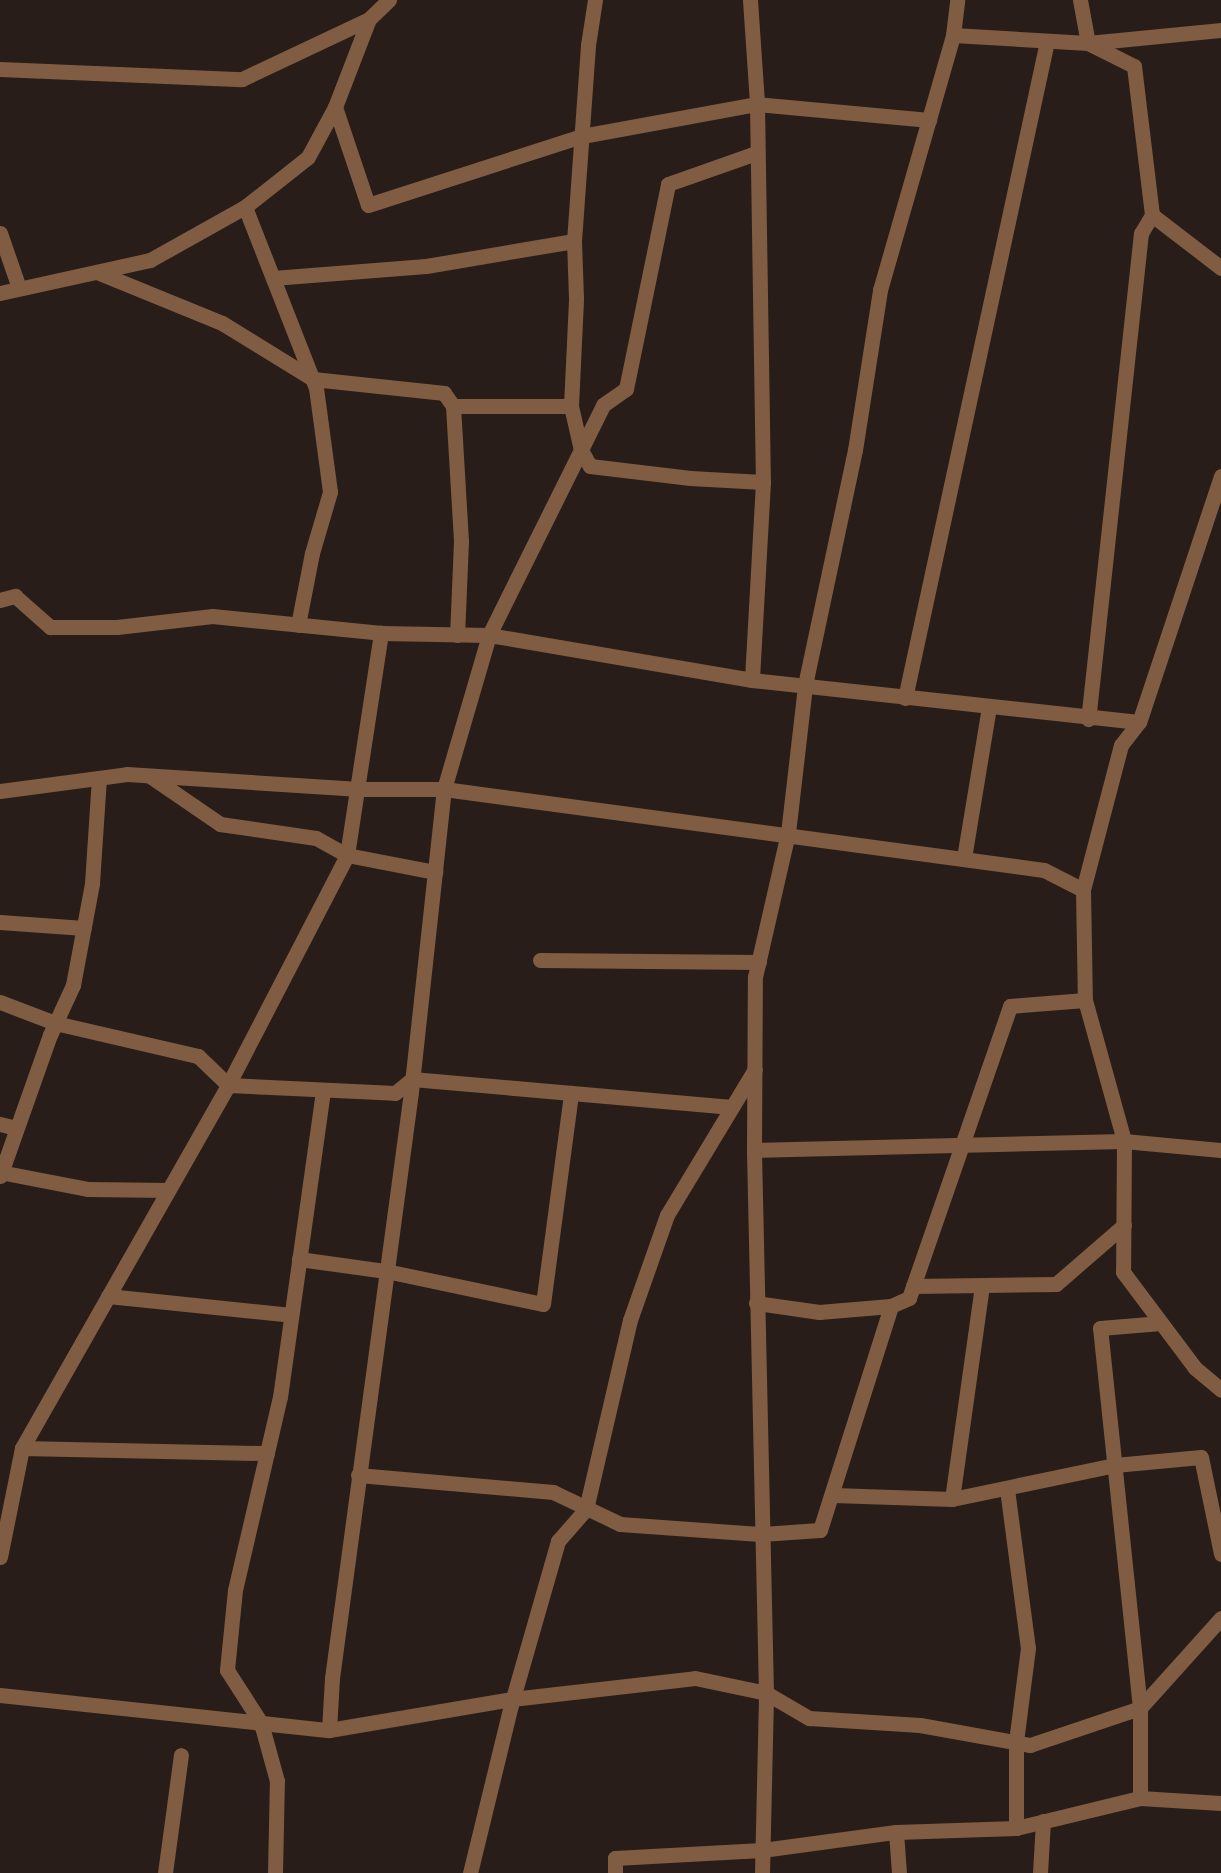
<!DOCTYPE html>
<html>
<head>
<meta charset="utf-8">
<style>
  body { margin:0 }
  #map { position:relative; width:1221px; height:1873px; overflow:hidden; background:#281d19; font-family:"PT Sans Narrow",sans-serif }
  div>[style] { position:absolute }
  .street>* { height:15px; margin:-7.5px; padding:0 7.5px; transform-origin:7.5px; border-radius:7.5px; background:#805c42 }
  span { translate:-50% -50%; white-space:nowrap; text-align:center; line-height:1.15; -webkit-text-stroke:5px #0d0807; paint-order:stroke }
</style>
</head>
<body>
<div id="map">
  <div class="street">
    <i style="left:750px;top:0;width:104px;rotate:86.1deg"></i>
    <i style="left:757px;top:104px;width:378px;rotate:89.1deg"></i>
    <i style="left:763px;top:482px;width:198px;rotate:93.2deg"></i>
    <i style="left:1080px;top:0;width:44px;rotate:79.5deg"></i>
    <i style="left:1088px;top:43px;width:51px;rotate:26.6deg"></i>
    <i style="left:1134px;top:66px;width:150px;rotate:83.1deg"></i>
    <i style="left:1152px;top:215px;width:21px;rotate:121deg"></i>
    <i style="left:1141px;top:233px;width:489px;rotate:96.2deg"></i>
    <i style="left:953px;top:35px;width:135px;rotate:3.4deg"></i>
    <i style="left:1088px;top:43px;width:134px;rotate:-5.6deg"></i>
    <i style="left:0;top:69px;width:242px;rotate:2.4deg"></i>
    <i style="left:242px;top:79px;width:140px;rotate:-25.3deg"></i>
    <i style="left:335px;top:107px;width:103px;rotate:71.4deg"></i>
    <i style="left:368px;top:205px;width:225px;rotate:-17.9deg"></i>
    <i style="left:582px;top:136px;width:178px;rotate:-10.4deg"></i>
    <i style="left:757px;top:104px;width:173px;rotate:5.3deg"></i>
    <i style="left:245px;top:207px;width:194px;rotate:68.6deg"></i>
    <i style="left:316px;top:388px;width:105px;rotate:82.3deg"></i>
    <i style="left:330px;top:492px;width:64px;rotate:106.4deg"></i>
    <i style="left:312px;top:553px;width:73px;rotate:101deg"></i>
    <i style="left:1152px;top:215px;width:87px;rotate:37.5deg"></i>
    <i style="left:0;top:233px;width:58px;rotate:70.9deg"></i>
    <i style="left:97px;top:272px;width:135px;rotate:22.2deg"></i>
    <i style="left:222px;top:323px;width:107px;rotate:31.6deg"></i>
    <i style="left:313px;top:379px;width:132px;rotate:6.1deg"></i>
    <i style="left:444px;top:393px;width:16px;rotate:55deg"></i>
    <i style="left:453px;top:406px;width:118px"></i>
    <i style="left:571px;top:406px;width:45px;rotate:77.2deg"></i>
    <i style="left:581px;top:450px;width:18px;rotate:61deg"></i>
    <i style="left:590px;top:466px;width:101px;rotate:6.8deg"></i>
    <i style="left:690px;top:478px;width:73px;rotate:3.1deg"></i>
    <i style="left:273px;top:278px;width:153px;rotate:-4.5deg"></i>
    <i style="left:426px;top:266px;width:150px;rotate:-9.6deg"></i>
    <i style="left:0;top:293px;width:154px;rotate:-12.4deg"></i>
    <i style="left:150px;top:260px;width:109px;rotate:-29.2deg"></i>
    <i style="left:245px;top:207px;width:80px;rotate:-38.4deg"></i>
    <i style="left:308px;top:157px;width:57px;rotate:-61.6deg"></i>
    <i style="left:335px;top:107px;width:94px;rotate:-68.9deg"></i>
    <i style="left:369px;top:19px;width:28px;rotate:-44deg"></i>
    <i style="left:453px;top:406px;width:135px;rotate:86.6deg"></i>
    <i style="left:461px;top:541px;width:94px;rotate:92.4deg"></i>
    <i style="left:571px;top:406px;width:108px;rotate:-87.3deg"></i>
    <i style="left:576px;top:298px;width:57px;rotate:-92deg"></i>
    <i style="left:574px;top:241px;width:196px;rotate:-85.9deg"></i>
    <i style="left:588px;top:45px;width:46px;rotate:-81.2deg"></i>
    <i style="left:1221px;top:476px;width:259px;rotate:108.4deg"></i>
    <i style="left:1139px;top:722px;width:29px;rotate:128deg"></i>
    <i style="left:1121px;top:745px;width:150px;rotate:104.7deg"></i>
    <i style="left:1083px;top:890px;width:110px;rotate:89deg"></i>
    <i style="left:1085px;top:1000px;width:146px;rotate:74.5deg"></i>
    <i style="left:1124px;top:1141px;width:131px;rotate:90.4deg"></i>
    <i style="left:1123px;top:1272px;width:120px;rotate:53.1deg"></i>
    <i style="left:1195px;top:1368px;width:34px;rotate:40deg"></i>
    <i style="left:0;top:600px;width:16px;rotate:-15deg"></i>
    <i style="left:15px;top:596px;width:47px;rotate:41.5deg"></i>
    <i style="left:50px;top:627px;width:67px"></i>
    <i style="left:117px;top:627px;width:96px;rotate:-6.6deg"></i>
    <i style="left:212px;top:616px;width:170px;rotate:5.7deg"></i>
    <i style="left:381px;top:633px;width:108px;rotate:1.1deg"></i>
    <i style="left:489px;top:635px;width:267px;rotate:9.7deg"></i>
    <i style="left:752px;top:680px;width:389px;rotate:6.2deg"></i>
    <i style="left:905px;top:698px;width:672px;rotate:-77.8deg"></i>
    <i style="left:150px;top:776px;width:85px;rotate:34.4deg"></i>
    <i style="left:220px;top:824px;width:97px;rotate:8.3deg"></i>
    <i style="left:316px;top:838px;width:35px;rotate:29deg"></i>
    <i style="left:347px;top:855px;width:90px;rotate:10.9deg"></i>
    <i style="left:0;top:791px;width:128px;rotate:-7.6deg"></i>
    <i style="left:127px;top:774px;width:229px;rotate:3.7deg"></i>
    <i style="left:356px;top:789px;width:88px"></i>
    <i style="left:444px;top:789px;width:605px;rotate:7.69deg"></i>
    <i style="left:1044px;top:870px;width:44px;rotate:27.1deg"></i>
    <i style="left:964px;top:858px;width:153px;rotate:-80.6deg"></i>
    <i style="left:0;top:922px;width:84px;rotate:4.1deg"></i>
    <i style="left:540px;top:960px;width:219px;rotate:0.5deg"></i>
    <i style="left:0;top:1002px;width:59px;rotate:20.9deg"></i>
    <i style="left:55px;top:1023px;width:147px;rotate:13deg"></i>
    <i style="left:198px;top:1056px;width:42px;rotate:44deg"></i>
    <i style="left:228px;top:1085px;width:167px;rotate:2.7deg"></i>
    <i style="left:395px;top:1093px;width:22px;rotate:-39deg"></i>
    <i style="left:412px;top:1079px;width:321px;rotate:5deg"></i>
    <i style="left:0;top:1124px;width:16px;rotate:14deg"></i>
    <i style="left:754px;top:1150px;width:370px;rotate:-1.4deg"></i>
    <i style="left:1124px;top:1141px;width:97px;rotate:5.3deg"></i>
    <i style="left:0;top:1172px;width:90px;rotate:10.9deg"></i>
    <i style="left:88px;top:1189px;width:80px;rotate:0.7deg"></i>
    <i style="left:0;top:1176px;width:150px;rotate:-70.5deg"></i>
    <i style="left:50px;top:1035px;width:55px;rotate:-65.3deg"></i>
    <i style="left:73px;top:985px;width:104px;rotate:-79.4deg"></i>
    <i style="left:92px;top:883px;width:105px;rotate:-86.2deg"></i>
    <i style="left:299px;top:1259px;width:88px;rotate:7.9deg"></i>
    <i style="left:386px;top:1271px;width:160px;rotate:11.9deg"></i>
    <i style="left:543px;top:1304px;width:213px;rotate:-82.4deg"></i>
    <i style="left:913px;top:1286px;width:143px;rotate:-0.8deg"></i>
    <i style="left:1056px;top:1284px;width:90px;rotate:-40.9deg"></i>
    <i style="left:108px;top:1296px;width:184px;rotate:5.9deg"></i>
    <i style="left:756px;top:1303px;width:64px;rotate:8.1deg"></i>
    <i style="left:819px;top:1312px;width:72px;rotate:-4.8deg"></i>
    <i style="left:22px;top:1448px;width:245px;rotate:1.2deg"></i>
    <i style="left:358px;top:1475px;width:196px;rotate:5deg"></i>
    <i style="left:553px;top:1492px;width:74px;rotate:25.5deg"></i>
    <i style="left:620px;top:1524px;width:140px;rotate:4.1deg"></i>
    <i style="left:760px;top:1534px;width:60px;rotate:-3.8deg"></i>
    <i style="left:820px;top:1530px;width:235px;rotate:-72.4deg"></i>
    <i style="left:891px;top:1306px;width:20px;rotate:-24deg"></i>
    <i style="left:909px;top:1298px;width:309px;rotate:-70.9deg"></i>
    <i style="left:1010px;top:1006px;width:75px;rotate:-4.6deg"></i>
    <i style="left:1007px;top:1489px;width:160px;rotate:82.5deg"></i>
    <i style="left:1028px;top:1648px;width:95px;rotate:97.3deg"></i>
    <i style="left:1016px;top:1742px;width:86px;rotate:90deg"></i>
    <i style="left:833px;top:1495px;width:119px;rotate:1.9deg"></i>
    <i style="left:952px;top:1499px;width:167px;rotate:-11.8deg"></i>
    <i style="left:1115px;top:1465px;width:86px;rotate:-5.3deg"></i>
    <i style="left:1201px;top:1457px;width:99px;rotate:78.3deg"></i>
    <i style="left:952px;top:1499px;width:216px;rotate:-82deg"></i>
    <i style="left:0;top:1557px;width:111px;rotate:-78.6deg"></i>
    <i style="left:22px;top:1448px;width:417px;rotate:-60.4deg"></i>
    <i style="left:228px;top:1085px;width:259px;rotate:-62.6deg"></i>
    <i style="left:347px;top:855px;width:225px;rotate:-81.3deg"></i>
    <i style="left:0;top:1695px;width:331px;rotate:6.1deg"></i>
    <i style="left:329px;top:1730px;width:186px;rotate:-9.6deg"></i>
    <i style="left:512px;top:1699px;width:184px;rotate:-6.5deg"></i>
    <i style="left:695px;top:1678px;width:73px;rotate:11.9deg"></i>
    <i style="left:766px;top:1693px;width:50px;rotate:30.2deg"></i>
    <i style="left:809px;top:1718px;width:111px;rotate:3.6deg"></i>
    <i style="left:920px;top:1725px;width:112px;rotate:10.3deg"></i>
    <i style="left:1030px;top:1745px;width:116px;rotate:-18.6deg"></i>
    <i style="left:1140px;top:1708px;width:121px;rotate:-48deg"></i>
    <i style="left:329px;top:1730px;width:52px;rotate:-86.7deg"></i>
    <i style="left:332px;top:1678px;width:591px;rotate:-82.32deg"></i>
    <i style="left:411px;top:1092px;width:305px;rotate:-83.8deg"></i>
    <i style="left:444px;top:789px;width:160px;rotate:-73.7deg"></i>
    <i style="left:489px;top:635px;width:257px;rotate:-63.6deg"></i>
    <i style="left:603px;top:405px;width:28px;rotate:-35deg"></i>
    <i style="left:626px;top:389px;width:209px;rotate:-78.4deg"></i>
    <i style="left:668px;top:184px;width:93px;rotate:-19.4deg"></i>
    <i style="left:1140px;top:1798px;width:90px;rotate:-90deg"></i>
    <i style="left:1140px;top:1708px;width:382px;rotate:-96deg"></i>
    <i style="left:1100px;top:1328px;width:61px;rotate:-4.7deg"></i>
    <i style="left:896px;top:1832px;width:41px;rotate:85.8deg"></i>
    <i style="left:165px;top:1873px;width:119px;rotate:-82.3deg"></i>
    <i style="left:275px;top:1873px;width:92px;rotate:-88.8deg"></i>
    <i style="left:277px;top:1781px;width:60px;rotate:-105.4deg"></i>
    <i style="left:261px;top:1723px;width:63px;rotate:-122.7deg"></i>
    <i style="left:227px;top:1670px;width:80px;rotate:-84.3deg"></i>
    <i style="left:235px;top:1590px;width:198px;rotate:-76.9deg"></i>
    <i style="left:280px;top:1397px;width:310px;rotate:-82deg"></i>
    <i style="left:470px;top:1873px;width:173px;rotate:-76.3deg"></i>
    <i style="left:511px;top:1705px;width:171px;rotate:-74deg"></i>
    <i style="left:558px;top:1541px;width:43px;rotate:-48.8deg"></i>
    <i style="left:586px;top:1509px;width:194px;rotate:-76.9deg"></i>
    <i style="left:630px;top:1320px;width:111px;rotate:-70.6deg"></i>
    <i style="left:667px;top:1215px;width:170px;rotate:-58.9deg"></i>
    <i style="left:615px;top:1873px;width:15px;rotate:-90deg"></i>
    <i style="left:615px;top:1858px;width:147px;rotate:-3.1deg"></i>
    <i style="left:762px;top:1850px;width:135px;rotate:-7.7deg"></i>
    <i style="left:896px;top:1832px;width:120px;rotate:-1.9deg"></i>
    <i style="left:1016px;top:1828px;width:128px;rotate:-13.6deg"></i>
    <i style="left:1140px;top:1798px;width:81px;rotate:3.5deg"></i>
    <i style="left:762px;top:1873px;width:180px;rotate:-88.7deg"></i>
    <i style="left:766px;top:1693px;width:543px;rotate:-91.27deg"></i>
    <i style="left:754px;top:1150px;width:173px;rotate:-89.7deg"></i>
    <i style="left:755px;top:977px;width:148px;rotate:-77.1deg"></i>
    <i style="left:788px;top:833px;width:149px;rotate:-83.4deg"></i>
    <i style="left:805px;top:685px;width:240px;rotate:-78deg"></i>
    <i style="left:855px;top:450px;width:162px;rotate:-81.1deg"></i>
    <i style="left:880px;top:290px;width:265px;rotate:-74deg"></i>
    <i style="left:953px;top:35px;width:35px;rotate:-83deg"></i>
    <i style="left:1040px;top:1873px;width:52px;rotate:-86.7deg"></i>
  </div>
</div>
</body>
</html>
